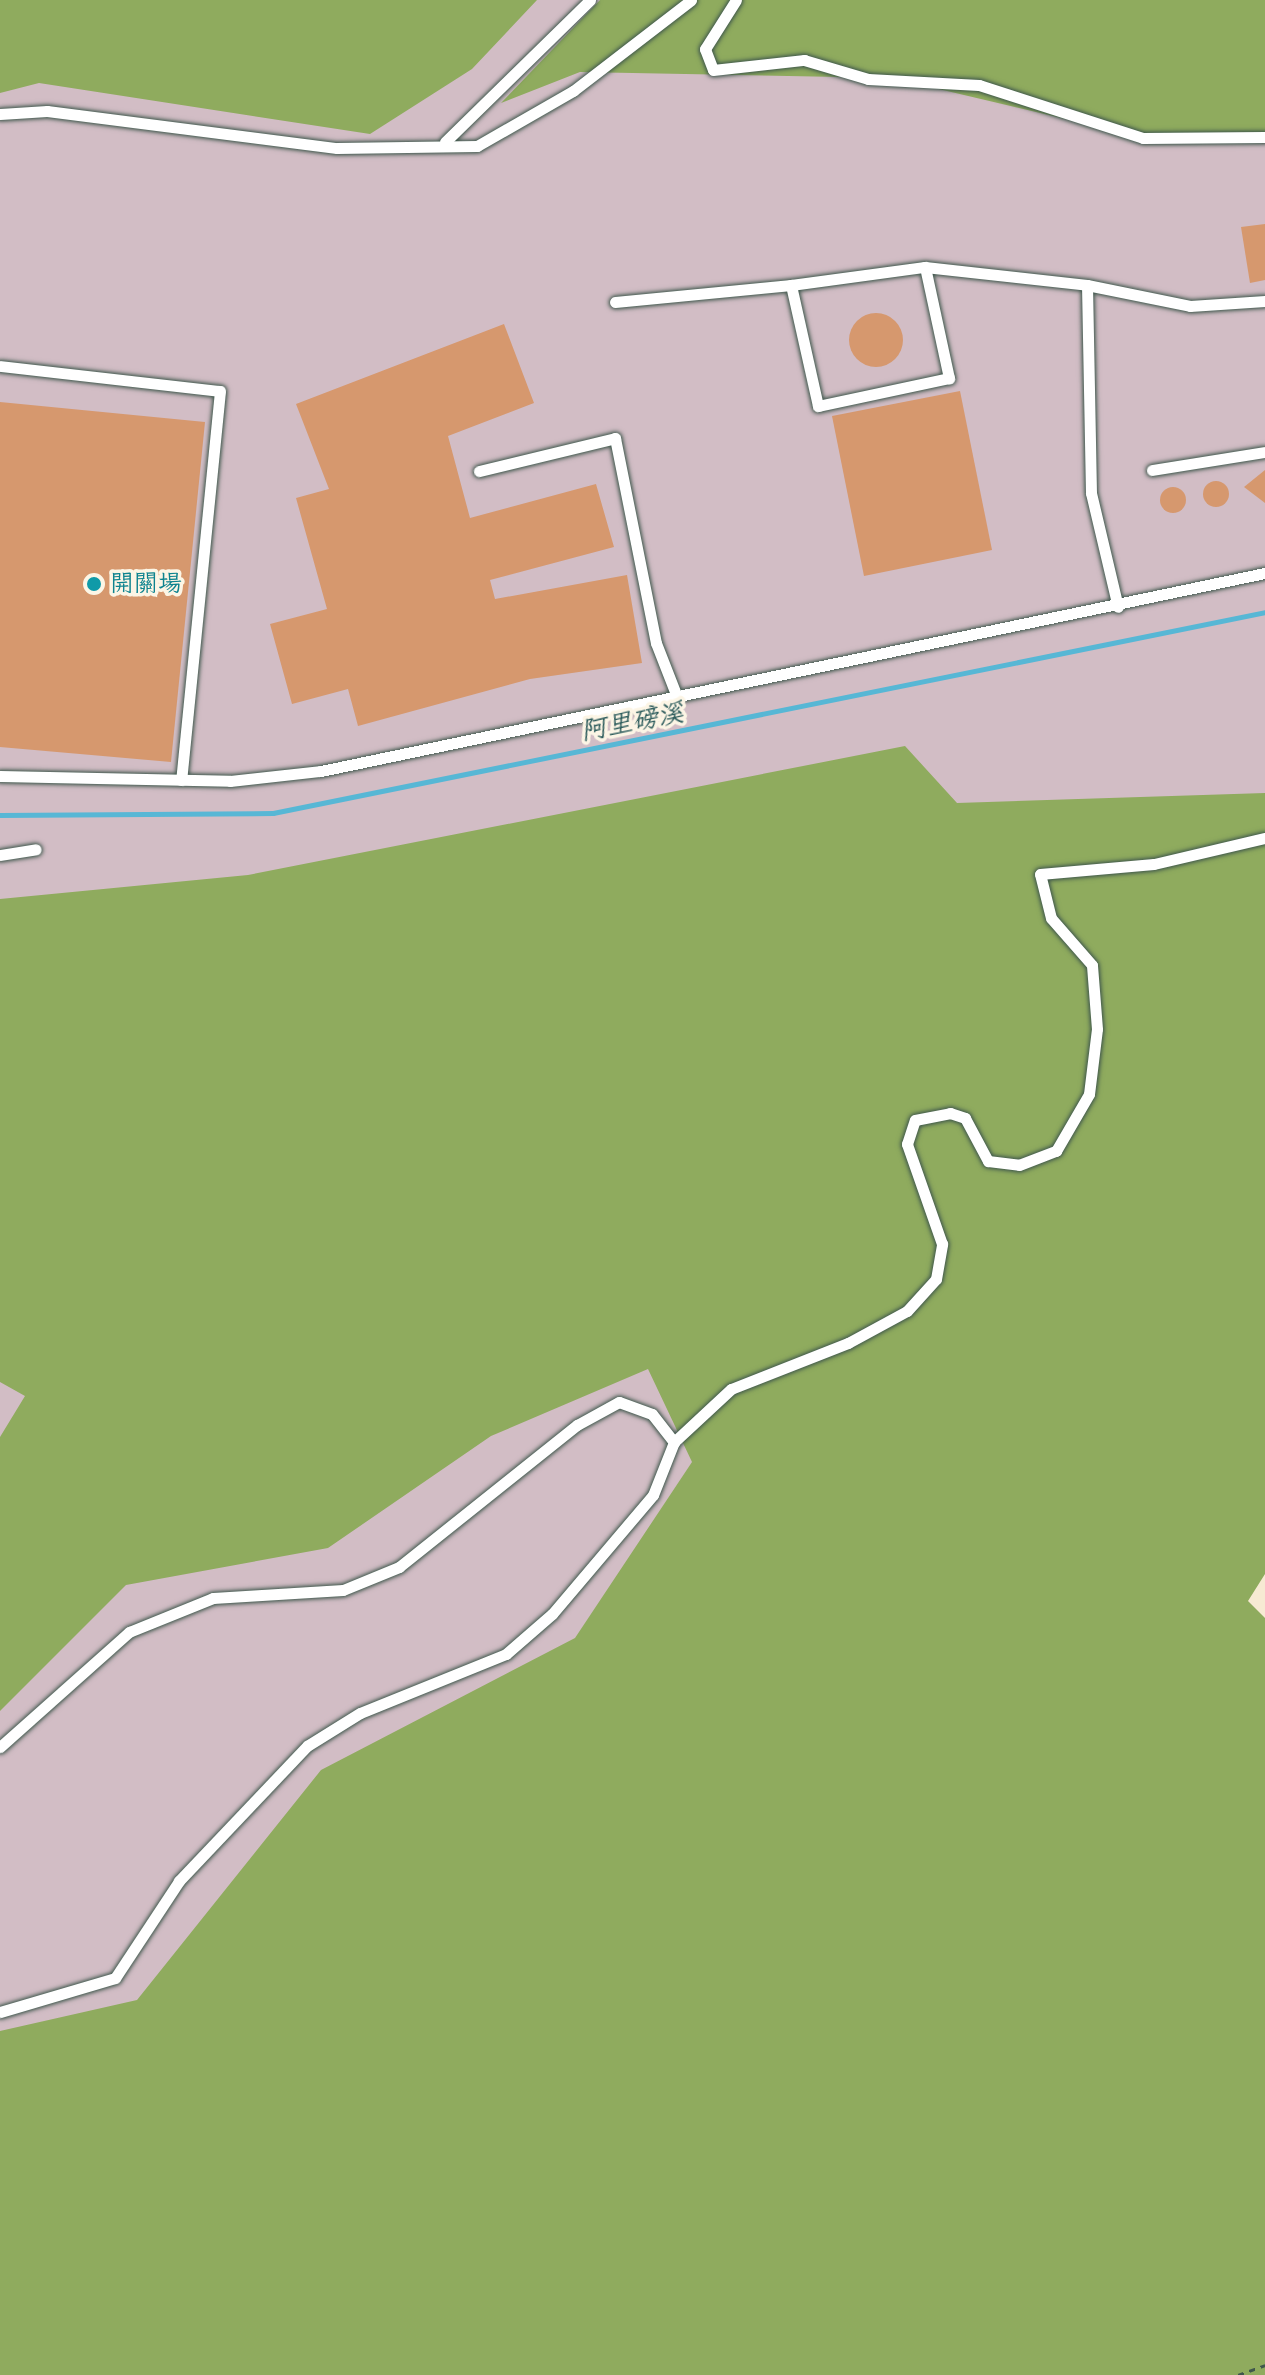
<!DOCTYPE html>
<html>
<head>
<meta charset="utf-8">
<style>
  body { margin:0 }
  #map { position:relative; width:1265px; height:2375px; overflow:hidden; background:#f7ead3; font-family:Sriracha,"LXGW WenKai TC",sans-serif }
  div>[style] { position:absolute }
  .industrial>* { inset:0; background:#d2bdc5 }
  .forest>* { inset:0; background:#8fab5e }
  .stream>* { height:5px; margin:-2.5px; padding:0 2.5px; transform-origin:2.5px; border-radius:2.5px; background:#57b7d5 }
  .building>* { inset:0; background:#d6986e }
  .round { border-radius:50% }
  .path>* { height:3px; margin-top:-1.5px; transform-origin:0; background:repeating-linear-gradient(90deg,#3f574c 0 6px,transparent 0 12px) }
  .roads { filter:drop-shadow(0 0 2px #3f574c) drop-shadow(0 0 2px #3f574c) }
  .service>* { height:11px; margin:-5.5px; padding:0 5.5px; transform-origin:5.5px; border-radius:5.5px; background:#fff }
  .dots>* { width:22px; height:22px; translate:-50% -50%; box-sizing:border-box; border:4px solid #fcf5e5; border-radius:50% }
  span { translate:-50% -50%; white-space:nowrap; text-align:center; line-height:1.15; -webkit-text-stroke:7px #fcf5e5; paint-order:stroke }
  .culture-label { font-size:24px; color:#0d838f }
  .left { translate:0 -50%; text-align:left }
  .water-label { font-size:26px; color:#2d5c5c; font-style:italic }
</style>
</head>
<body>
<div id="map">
  <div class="industrial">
    <i style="clip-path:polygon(0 0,1265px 0,1265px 918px,1039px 1292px,0 2194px)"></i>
  </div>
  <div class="forest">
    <i style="clip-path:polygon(0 0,537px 0,472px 69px,370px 134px,39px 83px,0 93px)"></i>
    <i style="clip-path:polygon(600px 0,1265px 0,1265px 135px,1158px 141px,892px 78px,580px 72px,501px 103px)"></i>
    <i style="clip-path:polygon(905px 746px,957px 803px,1265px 793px,1265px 1574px,1248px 1601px,1265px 1618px,1265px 2375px,0 2375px,0 2031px,137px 2000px,321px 1770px,575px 1638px,692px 1462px,648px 1369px,491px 1436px,328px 1548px,126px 1585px,0 1711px,0 1437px,25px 1396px,0 1382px,0 899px,248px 875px)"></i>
  </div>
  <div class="stream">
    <i style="left:0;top:815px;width:273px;rotate:-0.4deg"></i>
    <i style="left:273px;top:813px;width:1012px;rotate:-11.45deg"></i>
  </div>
  <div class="building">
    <i style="clip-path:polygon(1265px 224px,1265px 280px,1250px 283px,1241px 227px)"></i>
    <i class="round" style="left:849px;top:313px;width:54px;height:54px"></i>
    <i style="clip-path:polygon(504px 324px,534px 403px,448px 436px,470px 518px,596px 484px,614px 547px,490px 580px,495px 599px,627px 575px,642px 663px,530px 679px,358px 726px,348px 689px,292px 704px,270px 624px,327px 609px,296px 498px,329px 489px,296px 404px)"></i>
    <i style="clip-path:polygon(960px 391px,992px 550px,864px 576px,832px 416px)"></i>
    <i style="clip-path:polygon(0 402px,205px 422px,171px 762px,0 747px)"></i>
    <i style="clip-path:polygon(1265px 470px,1265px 503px,1244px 487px)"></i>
    <i class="round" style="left:1203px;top:481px;width:26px;height:26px"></i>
    <i class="round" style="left:1160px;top:487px;width:26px;height:26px"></i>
  </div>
  <div class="path">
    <i style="left:1238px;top:2375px;width:29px;rotate:-20deg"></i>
  </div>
  <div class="roads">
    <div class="service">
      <i style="left:736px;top:0;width:58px;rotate:122.3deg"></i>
      <i style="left:705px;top:49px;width:22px;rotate:69deg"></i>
      <i style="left:713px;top:70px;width:92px;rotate:-6.3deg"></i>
      <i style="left:804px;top:60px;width:67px;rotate:16.5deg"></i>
      <i style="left:868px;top:79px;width:111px;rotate:3.1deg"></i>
      <i style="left:979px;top:85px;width:172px;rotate:17.9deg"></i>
      <i style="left:1143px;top:138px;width:122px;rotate:-0.5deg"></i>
      <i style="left:0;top:114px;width:47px;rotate:-3.7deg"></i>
      <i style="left:47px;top:111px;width:292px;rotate:7.3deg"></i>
      <i style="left:337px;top:148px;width:140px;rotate:-0.8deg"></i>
      <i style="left:477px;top:146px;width:111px;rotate:-29.8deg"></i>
      <i style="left:573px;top:91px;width:149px;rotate:-37.6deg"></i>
      <i style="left:445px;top:142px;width:203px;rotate:-44.4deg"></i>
      <i style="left:925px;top:267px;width:114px;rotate:77.8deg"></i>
      <i style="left:949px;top:378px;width:134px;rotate:167.9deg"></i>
      <i style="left:818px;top:406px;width:124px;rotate:-102.6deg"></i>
      <i style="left:791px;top:285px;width:135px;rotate:-7.7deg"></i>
      <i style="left:925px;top:267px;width:163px;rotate:6.3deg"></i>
      <i style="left:1087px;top:285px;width:208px;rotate:88.9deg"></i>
      <i style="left:1091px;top:493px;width:117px;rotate:76.7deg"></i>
      <i style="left:1087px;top:285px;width:105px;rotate:11.5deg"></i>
      <i style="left:1190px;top:306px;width:75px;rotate:-3.8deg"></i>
      <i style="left:615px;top:302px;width:177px;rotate:-5.5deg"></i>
      <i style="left:0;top:366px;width:221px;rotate:6.5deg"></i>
      <i style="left:220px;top:391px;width:391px;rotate:95.7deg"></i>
      <i style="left:1152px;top:470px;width:114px;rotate:-9.1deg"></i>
      <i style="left:479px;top:471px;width:140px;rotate:-13.6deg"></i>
      <i style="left:615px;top:438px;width:209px;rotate:78.7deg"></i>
      <i style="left:656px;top:643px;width:58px;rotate:68.7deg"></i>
      <i style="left:0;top:776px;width:230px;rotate:1.2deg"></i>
      <i style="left:230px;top:781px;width:92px;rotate:-6.3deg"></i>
      <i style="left:321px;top:771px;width:965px;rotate:-11.85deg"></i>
      <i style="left:0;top:855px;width:36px;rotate:-9deg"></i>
      <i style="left:674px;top:1442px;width:78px;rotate:-42.9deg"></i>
      <i style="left:731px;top:1389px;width:126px;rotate:-21.5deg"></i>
      <i style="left:848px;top:1343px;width:67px;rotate:-28.5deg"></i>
      <i style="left:907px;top:1311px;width:43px;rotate:-47.8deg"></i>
      <i style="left:936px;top:1279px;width:36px;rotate:-80deg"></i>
      <i style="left:942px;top:1244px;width:106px;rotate:-109.3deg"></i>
      <i style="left:907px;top:1144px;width:25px;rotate:-72deg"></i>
      <i style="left:915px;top:1120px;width:36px;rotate:-11deg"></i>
      <i style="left:950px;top:1113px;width:16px;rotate:18deg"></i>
      <i style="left:965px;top:1118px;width:49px;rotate:61.9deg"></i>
      <i style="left:988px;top:1161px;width:31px;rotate:7deg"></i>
      <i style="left:1019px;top:1165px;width:40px;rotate:-21deg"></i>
      <i style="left:1056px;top:1151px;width:66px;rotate:-59.9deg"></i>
      <i style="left:1089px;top:1094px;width:65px;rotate:-83deg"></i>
      <i style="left:1097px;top:1029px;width:64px;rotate:-94.5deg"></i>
      <i style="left:1092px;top:965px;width:62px;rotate:-131.1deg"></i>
      <i style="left:1051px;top:918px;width:45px;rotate:-104deg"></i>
      <i style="left:1040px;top:874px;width:114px;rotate:-5deg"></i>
      <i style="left:1154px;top:864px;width:114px;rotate:-13.2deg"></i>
      <i style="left:0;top:1747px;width:173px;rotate:-41.7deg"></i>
      <i style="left:129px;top:1632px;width:91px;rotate:-22deg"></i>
      <i style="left:213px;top:1598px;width:130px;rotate:-3.5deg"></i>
      <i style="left:343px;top:1590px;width:61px;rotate:-22.3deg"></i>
      <i style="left:399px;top:1567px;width:228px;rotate:-38.6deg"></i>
      <i style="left:577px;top:1425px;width:48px;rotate:-28.7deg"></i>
      <i style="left:619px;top:1402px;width:35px;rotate:20deg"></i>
      <i style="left:652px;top:1414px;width:36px;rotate:52deg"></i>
      <i style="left:674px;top:1442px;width:57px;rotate:111.6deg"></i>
      <i style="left:653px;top:1495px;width:156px;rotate:130.3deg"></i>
      <i style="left:552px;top:1614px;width:61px;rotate:139deg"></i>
      <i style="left:506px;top:1654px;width:157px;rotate:158deg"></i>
      <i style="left:360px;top:1713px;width:62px;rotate:148.1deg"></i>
      <i style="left:307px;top:1746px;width:186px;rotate:133.5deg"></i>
      <i style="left:179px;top:1881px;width:116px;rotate:123.4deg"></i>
      <i style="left:115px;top:1978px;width:120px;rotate:163.5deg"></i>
    </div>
  </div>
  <div class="dots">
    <i style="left:94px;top:584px;background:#0f9aa8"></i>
  </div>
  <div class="culture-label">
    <span class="left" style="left:110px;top:584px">開關場</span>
  </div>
  <div class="water-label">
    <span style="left:632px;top:722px;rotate:-11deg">阿里磅溪</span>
  </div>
</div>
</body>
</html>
